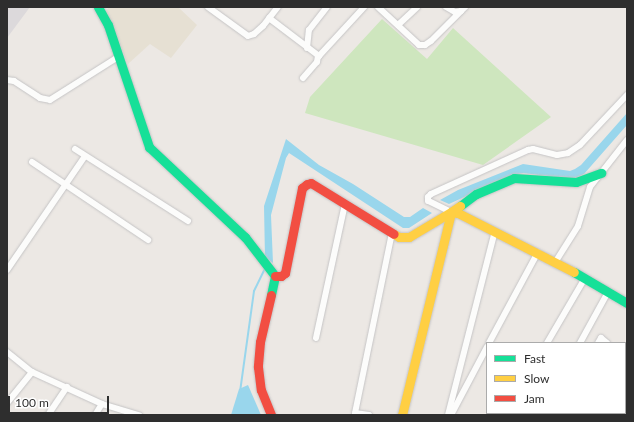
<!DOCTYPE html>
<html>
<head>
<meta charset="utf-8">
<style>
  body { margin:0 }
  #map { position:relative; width:634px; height:422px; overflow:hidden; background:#ece8e4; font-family:Lato,sans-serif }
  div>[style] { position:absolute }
  .industrial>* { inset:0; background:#dcd9db }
  .education>* { inset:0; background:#e6e0d3 }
  .green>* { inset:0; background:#cee6be }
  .water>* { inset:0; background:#99d6ec }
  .stream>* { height:2px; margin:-1px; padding:0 1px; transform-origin:1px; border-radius:1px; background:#99d6ec }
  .roads { filter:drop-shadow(0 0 1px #c5c4c5) drop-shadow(0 0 1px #c5c4c5) }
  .street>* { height:6px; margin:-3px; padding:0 3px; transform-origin:3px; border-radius:3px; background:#fcfcfb }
  .fast>* { height:9px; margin:-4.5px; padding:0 4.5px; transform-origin:4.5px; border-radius:4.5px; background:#16e098 }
  .slow>* { height:9px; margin:-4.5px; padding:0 4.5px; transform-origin:4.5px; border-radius:4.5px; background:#ffcf43 }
  .jam>* { height:9px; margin:-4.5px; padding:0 4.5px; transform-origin:4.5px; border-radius:4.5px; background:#f24e42 }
  span { translate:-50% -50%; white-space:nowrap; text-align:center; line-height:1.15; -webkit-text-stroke:3.5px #fff; paint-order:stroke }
  .frame { position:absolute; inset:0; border:8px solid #2e2e2e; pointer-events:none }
  .legend { position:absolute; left:486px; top:342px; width:140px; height:72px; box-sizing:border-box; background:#fff; border:1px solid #ababab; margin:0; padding:5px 7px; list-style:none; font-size:12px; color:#2e2e2e }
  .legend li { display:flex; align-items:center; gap:8px; height:20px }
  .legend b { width:20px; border:1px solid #ababab }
  .scale { position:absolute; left:8px; top:396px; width:101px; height:18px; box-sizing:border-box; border:2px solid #2e2e2e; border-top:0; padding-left:5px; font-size:12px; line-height:14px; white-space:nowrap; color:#2e2e2e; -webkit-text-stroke:3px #fff; paint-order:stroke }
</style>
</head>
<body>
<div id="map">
  <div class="industrial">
    <i style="clip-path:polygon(7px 7px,30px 7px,7px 38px)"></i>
  </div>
  <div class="education">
    <i style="clip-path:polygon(109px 7px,178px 7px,197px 25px,171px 58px,150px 44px,128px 64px,106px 11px)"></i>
  </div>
  <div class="green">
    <i style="clip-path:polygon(382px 19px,427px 59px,453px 28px,551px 117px,483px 165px,305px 113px,310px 97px)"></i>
  </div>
  <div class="water">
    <i style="clip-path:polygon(627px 113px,627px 125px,584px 174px,573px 179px,523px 173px,512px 175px,449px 204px,440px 200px,458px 190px,523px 164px,570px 171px,575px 169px,581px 165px)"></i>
    <i style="clip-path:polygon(286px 139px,319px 165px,353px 184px,404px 217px,410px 217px,423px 208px,432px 213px,409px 228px,403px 228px,289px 153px,286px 158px,271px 215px,273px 263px,265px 258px,264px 206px)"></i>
    <i style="clip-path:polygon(248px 385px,261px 415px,231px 415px,239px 389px)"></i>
  </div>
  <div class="stream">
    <i style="left:240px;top:392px;width:102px;rotate:-82.1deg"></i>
    <i style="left:254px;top:291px;width:25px;rotate:-64deg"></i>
  </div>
  <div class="roads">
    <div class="street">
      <i style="left:208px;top:7px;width:49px;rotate:35.9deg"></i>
      <i style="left:248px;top:36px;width:6px;rotate:-18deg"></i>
      <i style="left:254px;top:34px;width:12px;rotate:-42deg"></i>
      <i style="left:263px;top:26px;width:24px;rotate:-52deg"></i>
      <i style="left:378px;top:7px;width:56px;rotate:42.8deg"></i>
      <i style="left:419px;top:45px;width:6px"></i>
      <i style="left:425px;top:45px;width:7px;rotate:-34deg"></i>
      <i style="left:431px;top:41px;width:42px;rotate:-45deg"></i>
      <i style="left:446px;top:7px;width:10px;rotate:29deg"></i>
      <i style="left:455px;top:12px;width:6px;rotate:-9deg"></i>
      <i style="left:461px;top:11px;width:6px;rotate:-45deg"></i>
      <i style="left:269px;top:18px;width:63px;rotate:37.2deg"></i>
      <i style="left:319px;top:56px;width:67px;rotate:-47.4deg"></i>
      <i style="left:398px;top:25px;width:26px;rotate:-43deg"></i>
      <i style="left:307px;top:48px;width:18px;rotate:-84deg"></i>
      <i style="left:309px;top:30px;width:29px;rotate:-52deg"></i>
      <i style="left:303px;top:78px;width:21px;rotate:-49deg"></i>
      <i style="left:317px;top:62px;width:6px;rotate:-81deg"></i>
      <i style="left:7px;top:80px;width:7px;rotate:8deg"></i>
      <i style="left:14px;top:81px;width:31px;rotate:33deg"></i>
      <i style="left:40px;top:98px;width:10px;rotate:11deg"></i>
      <i style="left:50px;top:100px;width:80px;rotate:-32.3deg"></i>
      <i style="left:75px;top:149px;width:134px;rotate:32.5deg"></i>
      <i style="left:32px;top:162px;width:140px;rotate:33.9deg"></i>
      <i style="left:451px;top:212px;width:25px;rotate:-154deg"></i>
      <i style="left:428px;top:201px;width:4px;rotate:-90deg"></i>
      <i style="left:428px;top:197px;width:4px;rotate:-45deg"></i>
      <i style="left:431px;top:194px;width:107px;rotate:-24.4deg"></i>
      <i style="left:528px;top:150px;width:5px;rotate:-11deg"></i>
      <i style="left:533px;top:149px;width:25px;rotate:14deg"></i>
      <i style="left:557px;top:155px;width:11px;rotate:-10deg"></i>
      <i style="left:568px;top:153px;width:14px;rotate:-34deg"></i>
      <i style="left:580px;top:145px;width:69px;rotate:-46.8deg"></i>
      <i style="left:556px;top:261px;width:41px;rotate:-57.8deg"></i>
      <i style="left:578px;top:226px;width:41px;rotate:-72.9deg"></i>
      <i style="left:590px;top:187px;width:60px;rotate:-51.8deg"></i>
      <i style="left:7px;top:270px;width:138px;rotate:-55.6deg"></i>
      <i style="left:316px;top:338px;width:137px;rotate:-77.8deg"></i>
      <i style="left:489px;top:343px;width:103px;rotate:-61.7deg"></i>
      <i style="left:547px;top:343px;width:75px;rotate:-59.7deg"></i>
      <i style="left:580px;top:343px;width:58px;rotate:-61.2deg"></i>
      <i style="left:598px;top:343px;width:6px;rotate:-59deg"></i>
      <i style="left:601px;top:338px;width:8px;rotate:40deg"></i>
      <i style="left:7px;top:352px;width:32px;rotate:39deg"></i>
      <i style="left:32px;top:372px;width:77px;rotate:24.6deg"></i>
      <i style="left:102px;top:404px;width:39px;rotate:17deg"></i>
      <i style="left:625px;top:355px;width:2px;rotate:27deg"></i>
      <i style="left:7px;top:403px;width:40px;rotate:-51deg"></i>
      <i style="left:625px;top:412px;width:3px;rotate:45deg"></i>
      <i style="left:48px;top:415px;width:34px;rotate:-56deg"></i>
      <i style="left:95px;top:415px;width:13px;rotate:-58deg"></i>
      <i style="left:369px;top:415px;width:14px;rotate:-172deg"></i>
      <i style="left:355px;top:413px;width:184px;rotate:-78.4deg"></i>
      <i style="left:448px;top:415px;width:190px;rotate:-75.7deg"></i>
      <i style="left:451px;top:415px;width:77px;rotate:-62.1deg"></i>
      <i style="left:505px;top:415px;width:2px;rotate:-63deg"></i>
      <i style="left:542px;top:415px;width:2px;rotate:-63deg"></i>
    </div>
    <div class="fast">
      <i style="left:98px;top:7px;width:21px;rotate:61deg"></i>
      <i style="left:108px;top:25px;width:129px;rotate:71.4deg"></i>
      <i style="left:149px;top:147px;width:132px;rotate:43.2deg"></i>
      <i style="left:245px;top:237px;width:49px;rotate:52.4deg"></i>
      <i style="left:275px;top:276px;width:19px;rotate:102deg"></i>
      <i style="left:460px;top:206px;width:20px;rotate:-37deg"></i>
      <i style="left:476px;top:194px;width:41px;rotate:-22.8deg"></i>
      <i style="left:514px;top:178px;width:62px;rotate:3.7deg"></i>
      <i style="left:576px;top:182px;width:27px;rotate:-20deg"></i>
      <i style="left:574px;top:272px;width:61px;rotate:30.3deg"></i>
    </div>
    <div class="slow">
      <i style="left:394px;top:234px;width:6px;rotate:31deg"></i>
      <i style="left:399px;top:237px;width:10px"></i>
      <i style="left:409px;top:237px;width:49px;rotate:-30.8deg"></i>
      <i style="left:451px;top:212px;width:7px;rotate:8deg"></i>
      <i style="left:458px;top:213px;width:130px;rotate:27deg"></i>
      <i style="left:402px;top:415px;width:209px;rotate:-76.4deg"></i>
      <i style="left:451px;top:212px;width:11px;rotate:-34deg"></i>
    </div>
    <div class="jam">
      <i style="left:275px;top:276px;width:6px"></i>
      <i style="left:281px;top:276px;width:5px;rotate:-37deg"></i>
      <i style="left:285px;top:273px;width:87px;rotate:-78.7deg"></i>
      <i style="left:302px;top:188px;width:6px;rotate:-39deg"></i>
      <i style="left:307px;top:184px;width:4px;rotate:-14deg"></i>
      <i style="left:311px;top:183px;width:97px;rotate:31.6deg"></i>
      <i style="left:271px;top:295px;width:48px;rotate:103.2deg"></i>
      <i style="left:260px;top:342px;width:25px;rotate:95deg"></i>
      <i style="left:258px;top:367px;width:23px;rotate:83deg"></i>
      <i style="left:261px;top:390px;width:27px;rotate:68deg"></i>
    </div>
  </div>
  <div class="frame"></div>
  <ul class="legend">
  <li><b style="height:5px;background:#16e098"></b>Fast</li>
  <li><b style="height:5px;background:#ffcf43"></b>Slow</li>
  <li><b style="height:5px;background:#f24e42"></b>Jam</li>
  </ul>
  <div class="scale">100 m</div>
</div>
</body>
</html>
